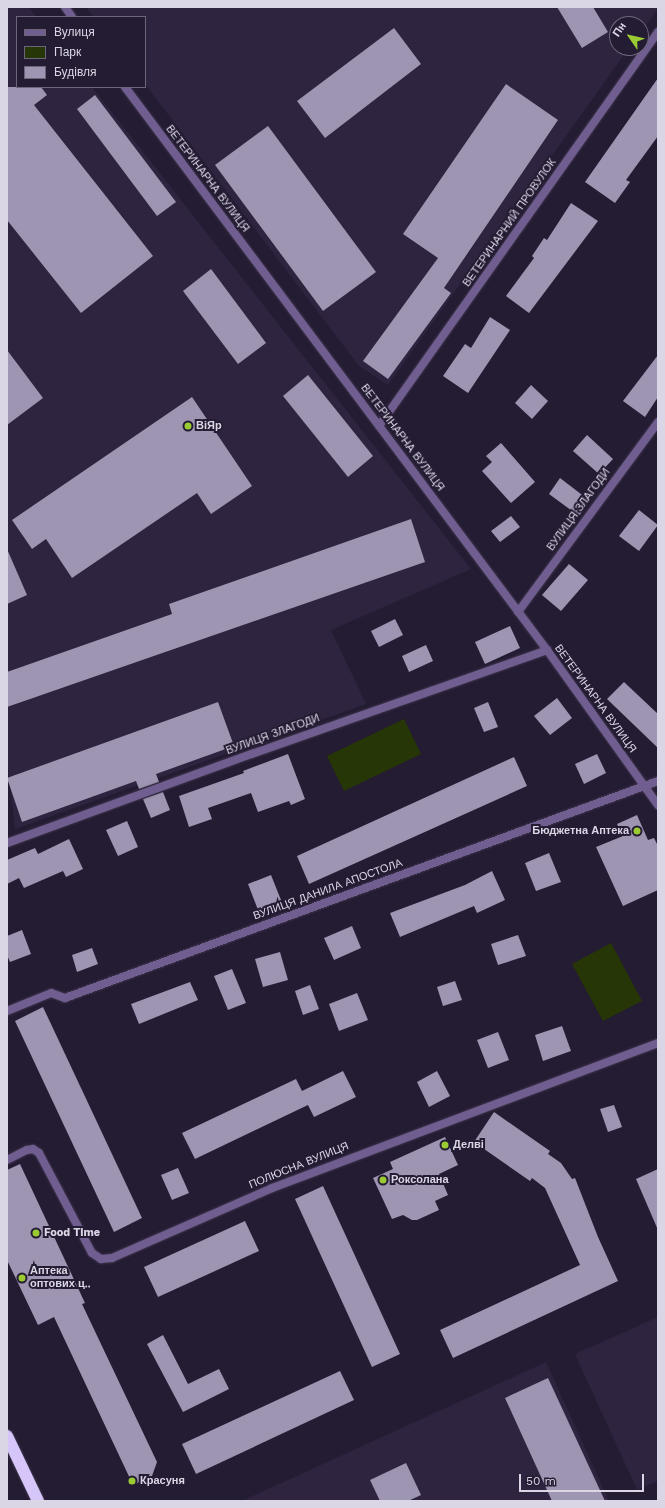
<!DOCTYPE html>
<html>
<head>
<meta charset="utf-8">
<style>
  body { margin:0 }
  #map { position:relative; width:665px; height:1508px; overflow:hidden; background:#241c33; font-family:"Work Sans",sans-serif }
  div>[style] { position:absolute }
  .built>* { inset:0; background:#2f243f }
  .green>* { inset:0; background:#273606 }
  .building>* { inset:0; background:#9e95b2 }
  .roads { filter:drop-shadow(0 0 1px #3e364c) drop-shadow(0 0 1px #3e364c) }
  .street>* { height:8px; margin:-4px; padding:0 4px; transform-origin:4px; border-radius:4px; background:#705e91 }
  .highway>* { height:12px; margin:-6px; padding:0 6px; transform-origin:6px; border-radius:6px; background:#d6c5f8 }
  .dots>* { width:11px; height:11px; translate:-50% -50%; box-sizing:border-box; border:2px solid #241c33; border-radius:50% }
  span { translate:-50% -50%; white-space:nowrap; text-align:center; line-height:1.15; -webkit-text-stroke:4px #241c33; paint-order:stroke }
  .street-label { font-size:11px; color:#dbd6e6 }
  .poi-label { font-size:11px; color:#dbd6e6; font-weight:700 }
  .left { translate:0 -50%; text-align:left }
  .right { translate:-100% -50%; text-align:right }
  .frame { position:absolute; inset:0; border:8px solid #dbd6e6; pointer-events:none }
  .legend { position:absolute; left:16px; top:16px; width:130px; height:72px; box-sizing:border-box; background:#241c33; border:1px solid #6d667b; margin:0; padding:5px 7px; list-style:none; font-size:12px; color:#dbd6e6 }
  .legend li { display:flex; align-items:center; gap:8px; height:20px }
  .legend b { width:20px; border:1px solid #6d667b }
  .north { position:absolute; left:609px; top:16px; width:40px; height:40px; box-sizing:border-box; background:#241c33; border:1px solid #6d667b; border-radius:50%; rotate:304deg; font-size:11px; font-weight:700; line-height:16px; text-align:center; color:#dbd6e6 }
  .north::after { content:''; display:block; margin:auto; width:14px; height:18px; background:#9bcb33; clip-path:polygon(50% 0,100% 100%,50% 72%,0 100%) }
  .scale { position:absolute; left:519px; top:1474px; width:125px; height:18px; box-sizing:border-box; border:2px solid #dbd6e6; border-top:0; padding-left:5px; font-size:12px; line-height:14px; white-space:nowrap; color:#dbd6e6; -webkit-text-stroke:3px #241c33; paint-order:stroke }
</style>
</head>
<body>
<div id="map">
  <div class="built">
    <i style="clip-path:polygon(7px 7px,29px 7px,36px 17px,17px 17px,17px 87px,92px 87px,471px 569px,331px 630px,366px 704px,15px 829px,7px 756px)"></i>
    <i style="clip-path:polygon(86px 7px,658px 7px,658px 8px,641px 32px,641px 24px,617px 24px,617px 48px,629px 48px,388px 385px,359px 366px,145px 84px,145px 17px,94px 17px)"></i>
    <i style="clip-path:polygon(658px 1317px,658px 1481px,637px 1490px,575px 1354px)"></i>
    <i style="clip-path:polygon(546px 1362px,609px 1501px,242px 1501px)"></i>
  </div>
  <div class="green">
    <i style="clip-path:polygon(404px 719px,421px 754px,344px 791px,327px 756px)"></i>
    <i style="clip-path:polygon(611px 943px,642px 1001px,603px 1021px,572px 964px)"></i>
  </div>
  <div class="building">
    <i style="clip-path:polygon(557px 7px,593px 7px,608px 32px,582px 48px)"></i>
    <i style="clip-path:polygon(394px 28px,421px 64px,325px 138px,297px 101px)"></i>
    <i style="clip-path:polygon(658px 78px,658px 136px,626px 180px,630px 182px,615px 203px,585px 182px)"></i>
    <i style="clip-path:polygon(506px 84px,558px 120px,444px 288px,451px 293px,388px 379px,363px 361px,438px 258px,403px 234px)"></i>
    <i style="clip-path:polygon(7px 87px,41px 87px,47px 95px,34px 105px,153px 256px,81px 313px,7px 220px)"></i>
    <i style="clip-path:polygon(95px 95px,176px 202px,157px 216px,77px 109px)"></i>
    <i style="clip-path:polygon(268px 126px,376px 272px,323px 311px,215px 165px)"></i>
    <i style="clip-path:polygon(571px 203px,598px 221px,529px 313px,506px 296px,534px 258px,532px 256px,544px 238px,547px 240px)"></i>
    <i style="clip-path:polygon(211px 269px,266px 343px,238px 364px,183px 291px)"></i>
    <i style="clip-path:polygon(490px 317px,510px 330px,468px 393px,443px 376px,465px 344px,471px 348px)"></i>
    <i style="clip-path:polygon(7px 350px,43px 398px,7px 425px)"></i>
    <i style="clip-path:polygon(658px 355px,658px 397px,645px 417px,623px 401px)"></i>
    <i style="clip-path:polygon(308px 375px,373px 456px,348px 477px,283px 396px)"></i>
    <i style="clip-path:polygon(531px 385px,548px 401px,532px 419px,515px 403px)"></i>
    <i style="clip-path:polygon(192px 397px,252px 486px,211px 514px,197px 493px,72px 578px,46px 539px,32px 549px,12px 520px)"></i>
    <i style="clip-path:polygon(587px 435px,613px 459px,599px 474px,573px 451px)"></i>
    <i style="clip-path:polygon(501px 443px,535px 482px,511px 503px,482px 471px,492px 462px,486px 456px)"></i>
    <i style="clip-path:polygon(560px 478px,590px 501px,579px 516px,549px 494px)"></i>
    <i style="clip-path:polygon(639px 510px,658px 525px,639px 551px,619px 536px)"></i>
    <i style="clip-path:polygon(511px 516px,520px 527px,500px 542px,491px 531px)"></i>
    <i style="clip-path:polygon(411px 519px,425px 562px,7px 707px,7px 672px,172px 614px,169px 604px)"></i>
    <i style="clip-path:polygon(7px 549px,27px 595px,7px 604px)"></i>
    <i style="clip-path:polygon(569px 564px,588px 580px,561px 611px,542px 595px)"></i>
    <i style="clip-path:polygon(395px 619px,403px 635px,379px 647px,371px 631px)"></i>
    <i style="clip-path:polygon(510px 626px,520px 648px,485px 664px,475px 642px)"></i>
    <i style="clip-path:polygon(426px 645px,433px 661px,409px 672px,402px 656px)"></i>
    <i style="clip-path:polygon(624px 682px,658px 714px,658px 748px,607px 699px)"></i>
    <i style="clip-path:polygon(557px 698px,572px 718px,550px 735px,534px 716px)"></i>
    <i style="clip-path:polygon(218px 702px,234px 746px,156px 774px,159px 782px,139px 789px,136px 781px,22px 822px,7px 778px)"></i>
    <i style="clip-path:polygon(488px 702px,498px 727px,484px 732px,474px 708px)"></i>
    <i style="clip-path:polygon(288px 754px,305px 799px,291px 805px,289px 801px,258px 812px,251px 793px,208px 808px,212px 819px,189px 827px,179px 796px,244px 773px,243px 771px)"></i>
    <i style="clip-path:polygon(597px 754px,606px 773px,584px 784px,575px 764px)"></i>
    <i style="clip-path:polygon(514px 757px,527px 786px,309px 884px,297px 856px)"></i>
    <i style="clip-path:polygon(163px 792px,170px 810px,151px 818px,143px 799px)"></i>
    <i style="clip-path:polygon(637px 815px,648px 840px,654px 838px,658px 846px,658px 890px,623px 906px,596px 847px,623px 836px,617px 824px)"></i>
    <i style="clip-path:polygon(127px 821px,138px 847px,118px 856px,106px 830px)"></i>
    <i style="clip-path:polygon(69px 839px,83px 869px,66px 877px,63px 871px,24px 888px,19px 878px,7px 884px,7px 860px,35px 848px,38px 854px)"></i>
    <i style="clip-path:polygon(549px 853px,561px 882px,536px 891px,525px 863px)"></i>
    <i style="clip-path:polygon(492px 871px,505px 900px,477px 913px,474px 906px,400px 937px,390px 913px,465px 885px)"></i>
    <i style="clip-path:polygon(271px 875px,283px 905px,260px 915px,248px 884px)"></i>
    <i style="clip-path:polygon(352px 926px,361px 948px,334px 960px,324px 938px)"></i>
    <i style="clip-path:polygon(22px 930px,31px 954px,10px 962px,7px 955px,7px 936px)"></i>
    <i style="clip-path:polygon(518px 935px,526px 956px,498px 965px,491px 944px)"></i>
    <i style="clip-path:polygon(92px 948px,98px 964px,77px 972px,72px 955px)"></i>
    <i style="clip-path:polygon(280px 952px,288px 980px,263px 987px,255px 959px)"></i>
    <i style="clip-path:polygon(232px 969px,246px 1003px,228px 1010px,214px 976px)"></i>
    <i style="clip-path:polygon(455px 981px,462px 1000px,443px 1006px,437px 987px)"></i>
    <i style="clip-path:polygon(190px 982px,198px 1000px,139px 1024px,131px 1004px)"></i>
    <i style="clip-path:polygon(310px 985px,319px 1009px,303px 1015px,295px 991px)"></i>
    <i style="clip-path:polygon(357px 993px,368px 1020px,339px 1031px,329px 1004px)"></i>
    <i style="clip-path:polygon(43px 1007px,142px 1218px,114px 1232px,15px 1021px)"></i>
    <i style="clip-path:polygon(562px 1026px,571px 1051px,543px 1061px,535px 1035px)"></i>
    <i style="clip-path:polygon(498px 1032px,509px 1060px,488px 1068px,477px 1040px)"></i>
    <i style="clip-path:polygon(343px 1071px,356px 1097px,314px 1117px,308px 1105px,195px 1159px,182px 1133px,296px 1079px,302px 1091px)"></i>
    <i style="clip-path:polygon(437px 1071px,450px 1096px,429px 1107px,417px 1082px)"></i>
    <i style="clip-path:polygon(614px 1105px,622px 1127px,608px 1132px,600px 1109px)"></i>
    <i style="clip-path:polygon(494px 1112px,550px 1151px,548px 1154px,561px 1163px,572px 1179px,575px 1178px,598px 1237px,618px 1281px,453px 1358px,440px 1330px,580px 1265px,545px 1188px,532px 1178px,530px 1181px,474px 1142px)"></i>
    <i style="clip-path:polygon(445px 1137px,458px 1165px,439px 1174px,448px 1195px,435px 1201px,439px 1210px,417px 1220px,412px 1220px,403px 1215px,392px 1219px,373px 1178px,393px 1169px,390px 1162px)"></i>
    <i style="clip-path:polygon(20px 1164px,85px 1303px,82px 1304px,157px 1462px,152px 1476px,133px 1485px,54px 1317px,38px 1325px,7px 1260px,7px 1170px)"></i>
    <i style="clip-path:polygon(178px 1168px,189px 1193px,172px 1200px,161px 1175px)"></i>
    <i style="clip-path:polygon(658px 1169px,658px 1230px,636px 1179px)"></i>
    <i style="clip-path:polygon(323px 1186px,400px 1354px,372px 1367px,295px 1199px)"></i>
    <i style="clip-path:polygon(245px 1221px,259px 1251px,158px 1297px,144px 1267px)"></i>
    <i style="clip-path:polygon(163px 1335px,188px 1384px,219px 1369px,229px 1389px,183px 1412px,147px 1344px)"></i>
    <i style="clip-path:polygon(340px 1371px,354px 1400px,196px 1474px,182px 1444px)"></i>
    <i style="clip-path:polygon(548px 1378px,605px 1501px,552px 1501px,505px 1398px)"></i>
    <i style="clip-path:polygon(406px 1463px,421px 1495px,408px 1501px,380px 1501px,370px 1480px)"></i>
  </div>
  <div class="roads">
    <div class="street">
      <i style="left:65px;top:7px;width:12px;rotate:55deg"></i>
      <i style="left:125px;top:87px;width:704px;rotate:53.15deg"></i>
      <i style="left:547px;top:650px;width:191px;rotate:54.4deg"></i>
      <i style="left:379px;top:426px;width:483px;rotate:-54.7deg"></i>
      <i style="left:518px;top:612px;width:236px;rotate:-53.6deg"></i>
      <i style="left:7px;top:843px;width:261px;rotate:-20deg"></i>
      <i style="left:252px;top:754px;width:313px;rotate:-19.4deg"></i>
      <i style="left:7px;top:1011px;width:48px;rotate:-22.2deg"></i>
      <i style="left:51px;top:993px;width:15px;rotate:20deg"></i>
      <i style="left:65px;top:998px;width:631px;rotate:-20.1deg"></i>
      <i style="left:7px;top:1160px;width:22px;rotate:-27deg"></i>
      <i style="left:27px;top:1150px;width:6px;rotate:-9deg"></i>
      <i style="left:33px;top:1149px;width:7px;rotate:34deg"></i>
      <i style="left:39px;top:1153px;width:113px;rotate:62.1deg"></i>
      <i style="left:92px;top:1253px;width:11px;rotate:34deg"></i>
      <i style="left:101px;top:1259px;width:11px;rotate:-5deg"></i>
      <i style="left:112px;top:1258px;width:175px;rotate:-23.6deg"></i>
      <i style="left:272px;top:1188px;width:412px;rotate:-20.6deg"></i>
    </div>
    <div class="highway">
      <i style="left:7px;top:1436px;width:72px;rotate:64.5deg"></i>
    </div>
  </div>
  <div class="dots">
    <i style="left:188px;top:426px;background:#9bcb33"></i>
    <i style="left:637px;top:831px;background:#9bcb33"></i>
    <i style="left:445px;top:1145px;background:#9bcb33"></i>
    <i style="left:383px;top:1180px;background:#9bcb33"></i>
    <i style="left:36px;top:1233px;background:#9bcb33"></i>
    <i style="left:22px;top:1278px;background:#9bcb33"></i>
    <i style="left:132px;top:1481px;background:#9bcb33"></i>
  </div>
  <div class="street-label">
    <span style="left:207px;top:179px;rotate:53deg">ВЕТЕРИНАРНА ВУЛИЦЯ</span>
    <span style="left:510px;top:223px;rotate:-55deg">ВЕТЕРИНАРНИЙ ПРОВУЛОК</span>
    <span style="left:402px;top:438px;rotate:53deg">ВЕТЕРИНАРНА ВУЛИЦЯ</span>
    <span style="left:579px;top:510px;rotate:-54deg">ВУЛИЦЯ ЗЛАГОДИ</span>
    <span style="left:595px;top:699px;rotate:54deg">ВЕТЕРИНАРНА ВУЛИЦЯ</span>
    <span style="left:273px;top:735px;rotate:-20deg">ВУЛИЦЯ ЗЛАГОДИ</span>
    <span style="left:328px;top:890px;rotate:-20deg">ВУЛИЦЯ ДАНИЛА АПОСТОЛА</span>
    <span style="left:299px;top:1166px;rotate:-22deg">ПОЛЮСНА ВУЛИЦЯ</span>
  </div>
  <div class="poi-label">
    <span class="left" style="left:196px;top:426px">ВіЯр</span>
    <span class="right" style="left:629px;top:831px">Бюджетна Аптека</span>
    <span class="left" style="left:453px;top:1145px">Делві</span>
    <span class="left" style="left:391px;top:1180px">Роксолана</span>
    <span class="left" style="left:44px;top:1233px">Food Time</span>
    <span class="left" style="left:30px;top:1278px">Аптека<br>оптових ц‥</span>
    <span class="left" style="left:140px;top:1481px">Красуня</span>
  </div>
  <div class="frame"></div>
  <ul class="legend">
  <li><b style="height:5px;background:#705e91"></b>Вулиця</li>
  <li><b style="height:11px;background:#273606"></b>Парк</li>
  <li><b style="height:11px;background:#9e95b2"></b>Будівля</li>
  </ul>
  <div class="north">Пн</div>
  <div class="scale">50 m</div>
</div>
</body>
</html>
